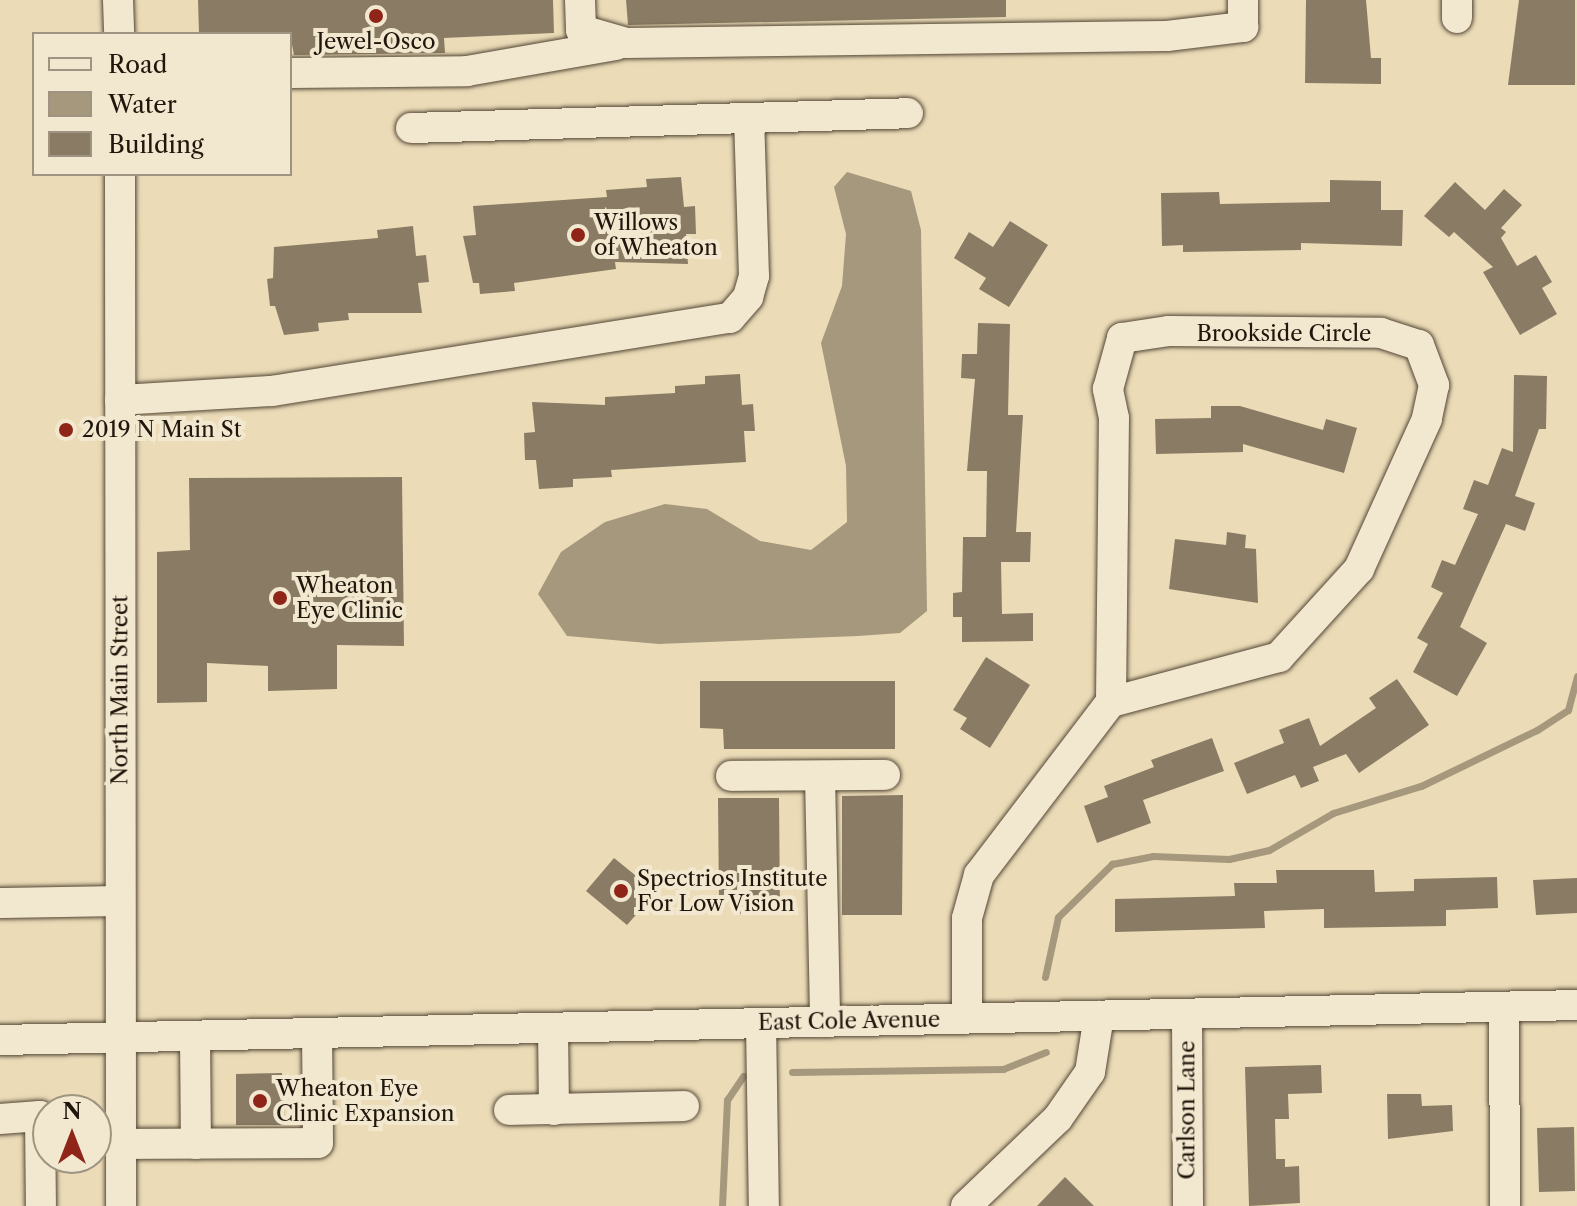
<!DOCTYPE html>
<html>
<head>
<meta charset="utf-8">
<style>
  body { margin:0 }
  #map { position:relative; width:1577px; height:1206px; overflow:hidden; background:#ebdbb7; font-family:"Libre Caslon Text",serif }
  div>[style] { position:absolute }
  .water>* { inset:0; background:#a6987d }
  .stream>* { height:7px; margin:-3.5px; padding:0 3.5px; transform-origin:3.5px; border-radius:3.5px; background:#a6987d }
  .building>* { inset:0; background:#8a7c64 }
  .roads { filter:drop-shadow(0 0 2px #534736) drop-shadow(0 0 2px #534736) }
  .minor>* { height:30px; margin:-15px; padding:0 15px; transform-origin:15px; border-radius:15px; background:#f2e8d0 }
  .dots>* { width:22px; height:22px; translate:-50% -50%; box-sizing:border-box; border:4px solid #f2e8d0; border-radius:50% }
  span { translate:-50% -50%; white-space:nowrap; text-align:center; line-height:1.15; -webkit-text-stroke:8px #f2e8d0; paint-order:stroke }
  .poi-label { font-size:22px; color:#20160b }
  .left { translate:0 -50%; text-align:left }
  .street-label { font-size:22px; color:#20160b }
  .legend { position:absolute; left:32px; top:32px; width:260px; height:144px; box-sizing:border-box; background:#f2e8d0; border:2px solid #9e9481; margin:0; padding:10px 14px; list-style:none; font-size:24px; color:#20160b }
  .legend li { display:flex; align-items:center; gap:16px; height:40px }
  .legend b { width:40px; border:2px solid #9e9481 }
  .north { position:absolute; left:32px; top:1094px; width:80px; height:80px; box-sizing:border-box; background:#f2e8d0; border:2px solid #9e9481; border-radius:50%; rotate:0deg; font-size:22px; font-weight:700; line-height:32px; text-align:center; color:#20160b }
  .north::after { content:''; display:block; margin:auto; width:28px; height:36px; background:#8f2418; clip-path:polygon(50% 0,100% 100%,50% 72%,0 100%) }
</style>
</head>
<body>
<div id="map">
  <div class="water">
    <i style="clip-path:polygon(847px 172px,911px 191px,921px 230px,927px 611px,900px 633px,858px 636px,659px 644px,567px 636px,538px 594px,561px 552px,605px 522px,665px 504px,707px 509px,760px 541px,811px 550px,847px 522px,846px 466px,821px 343px,842px 286px,846px 234px,834px 187px)"></i>
  </div>
  <div class="stream">
    <i style="left:1045px;top:977px;width:61px;rotate:-77.8deg"></i>
    <i style="left:1058px;top:917px;width:76px;rotate:-44.5deg"></i>
    <i style="left:1112px;top:864px;width:42px;rotate:-11deg"></i>
    <i style="left:1153px;top:856px;width:76px;rotate:2.3deg"></i>
    <i style="left:1229px;top:859px;width:41px;rotate:-12.7deg"></i>
    <i style="left:1269px;top:850px;width:74px;rotate:-30deg"></i>
    <i style="left:1333px;top:813px;width:92px;rotate:-17.1deg"></i>
    <i style="left:1421px;top:786px;width:129px;rotate:-25.8deg"></i>
    <i style="left:1537px;top:730px;width:37px;rotate:-33deg"></i>
    <i style="left:1568px;top:710px;width:35px;rotate:-75deg"></i>
    <i style="left:792px;top:1072px;width:211px;rotate:-0.8deg"></i>
    <i style="left:1003px;top:1069px;width:46px;rotate:-21.6deg"></i>
    <i style="left:722px;top:1206px;width:106px;rotate:-87.3deg"></i>
    <i style="left:727px;top:1100px;width:29px;rotate:-56deg"></i>
  </div>
  <div class="building">
    <i style="clip-path:polygon(198px 0,553px 0,554px 33px,444px 38px,445px 53px,294px 55px,290px 34px,199px 34px)"></i>
    <i style="clip-path:polygon(626px 0,1006px 0,1006px 17px,628px 25px)"></i>
    <i style="clip-path:polygon(1306px 0,1366px 0,1371px 58px,1381px 58px,1381px 84px,1305px 83px)"></i>
    <i style="clip-path:polygon(1519px 0,1575px 0,1575px 85px,1508px 85px)"></i>
    <i style="clip-path:polygon(681px 177px,684px 207px,695px 206px,696px 234px,686px 234px,688px 264px,615px 262px,616px 269px,514px 283px,515px 291px,480px 294px,479px 283px,473px 283px,463px 236px,476px 235px,473px 206px,607px 197px,606px 190px,647px 187px,646px 179px)"></i>
    <i style="clip-path:polygon(1330px 180px,1381px 181px,1381px 210px,1403px 210px,1402px 246px,1301px 243px,1301px 250px,1183px 252px,1183px 245px,1162px 246px,1161px 193px,1219px 192px,1220px 204px,1330px 202px)"></i>
    <i style="clip-path:polygon(1455px 182px,1485px 210px,1504px 189px,1522px 205px,1501px 228px,1506px 232px,1501px 238px,1517px 266px,1536px 255px,1552px 282px,1542px 288px,1557px 314px,1520px 335px,1483px 272px,1493px 267px,1454px 232px,1449px 237px,1424px 216px)"></i>
    <i style="clip-path:polygon(1010px 221px,1048px 245px,1009px 307px,979px 289px,986px 278px,954px 258px,969px 232px,993px 247px)"></i>
    <i style="clip-path:polygon(413px 226px,416px 256px,426px 255px,429px 282px,418px 283px,422px 313px,348px 313px,349px 320px,318px 323px,319px 331px,284px 335px,275px 306px,270px 306px,267px 279px,273px 278px,274px 247px,378px 238px,377px 230px)"></i>
    <i style="clip-path:polygon(978px 323px,1010px 324px,1008px 415px,1023px 415px,1016px 532px,1031px 532px,1030px 562px,1001px 562px,1002px 614px,1033px 613px,1033px 641px,962px 642px,962px 617px,953px 617px,953px 593px,962px 592px,963px 537px,986px 537px,987px 471px,967px 471px,975px 379px,961px 378px,962px 354px,977px 354px)"></i>
    <i style="clip-path:polygon(740px 374px,742px 405px,753px 404px,755px 431px,744px 431px,746px 462px,611px 470px,612px 477px,573px 479px,573px 487px,539px 489px,536px 460px,525px 460px,524px 433px,535px 432px,532px 402px,605px 405px,605px 397px,675px 393px,675px 386px,705px 384px,705px 376px)"></i>
    <i style="clip-path:polygon(1514px 375px,1547px 376px,1546px 429px,1539px 429px,1515px 496px,1535px 503px,1525px 531px,1506px 524px,1460px 627px,1487px 643px,1457px 696px,1413px 672px,1428px 644px,1417px 638px,1443px 593px,1431px 587px,1442px 560px,1455px 565px,1478px 514px,1463px 509px,1474px 480px,1488px 485px,1502px 448px,1513px 452px)"></i>
    <i style="clip-path:polygon(1211px 406px,1240px 406px,1323px 430px,1326px 419px,1357px 428px,1344px 473px,1243px 444px,1243px 452px,1156px 454px,1155px 419px,1211px 418px)"></i>
    <i style="clip-path:polygon(402px 477px,404px 646px,337px 645px,337px 689px,268px 691px,268px 666px,207px 663px,207px 702px,157px 703px,157px 552px,190px 550px,189px 478px)"></i>
    <i style="clip-path:polygon(1227px 532px,1246px 535px,1245px 548px,1256px 549px,1258px 603px,1169px 589px,1175px 539px,1226px 545px)"></i>
    <i style="clip-path:polygon(986px 657px,1030px 685px,990px 748px,960px 729px,967px 718px,953px 710px)"></i>
    <i style="clip-path:polygon(1397px 679px,1429px 725px,1359px 773px,1346px 754px,1313px 767px,1319px 781px,1301px 788px,1295px 775px,1247px 794px,1234px 763px,1284px 743px,1279px 730px,1309px 718px,1320px 746px,1376px 708px,1369px 698px)"></i>
    <i style="clip-path:polygon(700px 681px,895px 681px,895px 749px,724px 749px,723px 729px,700px 728px)"></i>
    <i style="clip-path:polygon(1212px 738px,1224px 771px,1143px 800px,1151px 823px,1097px 843px,1084px 806px,1108px 797px,1104px 786px,1154px 767px,1151px 760px)"></i>
    <i style="clip-path:polygon(903px 795px,902px 915px,842px 915px,842px 796px)"></i>
    <i style="clip-path:polygon(718px 798px,779px 798px,780px 913px,733px 914px,733px 903px,719px 902px)"></i>
    <i style="clip-path:polygon(614px 858px,656px 892px,627px 925px,586px 891px)"></i>
    <i style="clip-path:polygon(1276px 870px,1374px 870px,1375px 892px,1414px 891px,1414px 879px,1497px 877px,1498px 908px,1446px 910px,1446px 926px,1324px 928px,1324px 909px,1264px 911px,1265px 928px,1115px 932px,1115px 899px,1235px 896px,1234px 883px,1277px 883px)"></i>
    <i style="clip-path:polygon(1577px 878px,1577px 913px,1536px 915px,1533px 880px)"></i>
    <i style="clip-path:polygon(1321px 1065px,1322px 1093px,1288px 1094px,1289px 1119px,1275px 1119px,1276px 1159px,1285px 1159px,1285px 1167px,1299px 1166px,1300px 1203px,1249px 1206px,1245px 1067px)"></i>
    <i style="clip-path:polygon(282px 1073px,285px 1125px,236px 1125px,236px 1074px)"></i>
    <i style="clip-path:polygon(1387px 1094px,1421px 1094px,1422px 1106px,1452px 1105px,1453px 1131px,1388px 1139px)"></i>
    <i style="clip-path:polygon(1574px 1127px,1575px 1191px,1539px 1192px,1537px 1128px)"></i>
    <i style="clip-path:polygon(1065px 1177px,1094px 1206px,1037px 1206px)"></i>
  </div>
  <div class="roads">
    <div class="minor">
      <i style="left:118px;top:0;width:34px;rotate:88deg"></i>
      <i style="left:580px;top:0;width:30px;rotate:88deg"></i>
      <i style="left:581px;top:30px;width:47px;rotate:16.1deg"></i>
      <i style="left:626px;top:43px;width:541px;rotate:-0.74deg"></i>
      <i style="left:1167px;top:36px;width:77px;rotate:-6.8deg"></i>
      <i style="left:1243px;top:27px;width:27px;rotate:-90deg"></i>
      <i style="left:1457px;top:18px;width:18px;rotate:-90deg"></i>
      <i style="left:290px;top:73px;width:177px;rotate:-0.6deg"></i>
      <i style="left:467px;top:71px;width:151px;rotate:-9.9deg"></i>
      <i style="left:411px;top:128px;width:497px;rotate:-1.7deg"></i>
      <i style="left:120px;top:174px;width:1032px;rotate:89.94deg"></i>
      <i style="left:120px;top:400px;width:152px;rotate:-3.4deg"></i>
      <i style="left:272px;top:391px;width:464px;rotate:-9.1deg"></i>
      <i style="left:730px;top:318px;width:28px;rotate:-49deg"></i>
      <i style="left:748px;top:297px;width:22px;rotate:-74deg"></i>
      <i style="left:754px;top:276px;width:157px;rotate:-91.8deg"></i>
      <i style="left:731px;top:776px;width:154px;rotate:-0.4deg"></i>
      <i style="left:820px;top:776px;width:246px;rotate:88.8deg"></i>
      <i style="left:0;top:903px;width:120px;rotate:-1deg"></i>
      <i style="left:1504px;top:1007px;width:199px;rotate:89.7deg"></i>
      <i style="left:1187px;top:1014px;width:192px;rotate:89.7deg"></i>
      <i style="left:967px;top:1018px;width:100px;rotate:-90deg"></i>
      <i style="left:967px;top:918px;width:45px;rotate:-74.4deg"></i>
      <i style="left:979px;top:875px;width:218px;rotate:-52.7deg"></i>
      <i style="left:1111px;top:702px;width:284px;rotate:-89.4deg"></i>
      <i style="left:1114px;top:418px;width:30px;rotate:-102deg"></i>
      <i style="left:1108px;top:389px;width:53px;rotate:-74.6deg"></i>
      <i style="left:1122px;top:338px;width:48px;rotate:-8.5deg"></i>
      <i style="left:1169px;top:331px;width:212px;rotate:0.5deg"></i>
      <i style="left:1381px;top:333px;width:40px;rotate:18deg"></i>
      <i style="left:1419px;top:345px;width:43px;rotate:69.4deg"></i>
      <i style="left:1434px;top:385px;width:35px;rotate:102deg"></i>
      <i style="left:1427px;top:419px;width:165px;rotate:114.4deg"></i>
      <i style="left:1359px;top:569px;width:119px;rotate:132.3deg"></i>
      <i style="left:1279px;top:657px;width:174px;rotate:165deg"></i>
      <i style="left:761px;top:1023px;width:183px;rotate:89.1deg"></i>
      <i style="left:553px;top:1028px;width:82px;rotate:89.3deg"></i>
      <i style="left:195px;top:1036px;width:108px;rotate:89.5deg"></i>
      <i style="left:0;top:1040px;width:1577px;rotate:-1.27deg"></i>
      <i style="left:509px;top:1110px;width:175px;rotate:-1.3deg"></i>
      <i style="left:0;top:1119px;width:40px;rotate:-4.3deg"></i>
      <i style="left:40px;top:1116px;width:90px;rotate:89.4deg"></i>
      <i style="left:121px;top:1144px;width:197px;rotate:-0.3deg"></i>
      <i style="left:318px;top:1143px;width:110px;rotate:-90.5deg"></i>
      <i style="left:966px;top:1206px;width:127px;rotate:-43.7deg"></i>
      <i style="left:1058px;top:1118px;width:56px;rotate:-55.2deg"></i>
      <i style="left:1090px;top:1072px;width:57px;rotate:-80.9deg"></i>
    </div>
  </div>
  <div class="dots">
    <i style="left:376px;top:16px;background:#8f2418"></i>
    <i style="left:578px;top:235px;background:#8f2418"></i>
    <i style="left:66px;top:430px;background:#8f2418"></i>
    <i style="left:280px;top:598px;background:#8f2418"></i>
    <i style="left:621px;top:891px;background:#8f2418"></i>
    <i style="left:260px;top:1101px;background:#8f2418"></i>
  </div>
  <div class="poi-label">
    <span style="left:376px;top:42px">Jewel-Osco</span>
    <span class="left" style="left:594px;top:235px">Willows<br>of Wheaton</span>
    <span class="left" style="left:82px;top:430px">2019 N Main St</span>
    <span class="left" style="left:296px;top:598px">Wheaton<br>Eye Clinic</span>
    <span class="left" style="left:637px;top:891px">Spectrios Institute<br>For Low Vision</span>
    <span class="left" style="left:276px;top:1101px">Wheaton Eye<br>Clinic Expansion</span>
  </div>
  <div class="street-label">
    <span style="left:1284px;top:334px">Brookside Circle</span>
    <span style="left:120px;top:690px;rotate:-90deg">North Main Street</span>
    <span style="left:849px;top:1021px;rotate:-1deg">East Cole Avenue</span>
    <span style="left:1187px;top:1110px;rotate:-90deg">Carlson Lane</span>
  </div>
  <ul class="legend">
  <li><b style="height:10px;background:#f2e8d0"></b>Road</li>
  <li><b style="height:22px;background:#a6987d"></b>Water</li>
  <li><b style="height:22px;background:#8a7c64"></b>Building</li>
  </ul>
  <div class="north">N</div>
</div>
</body>
</html>
